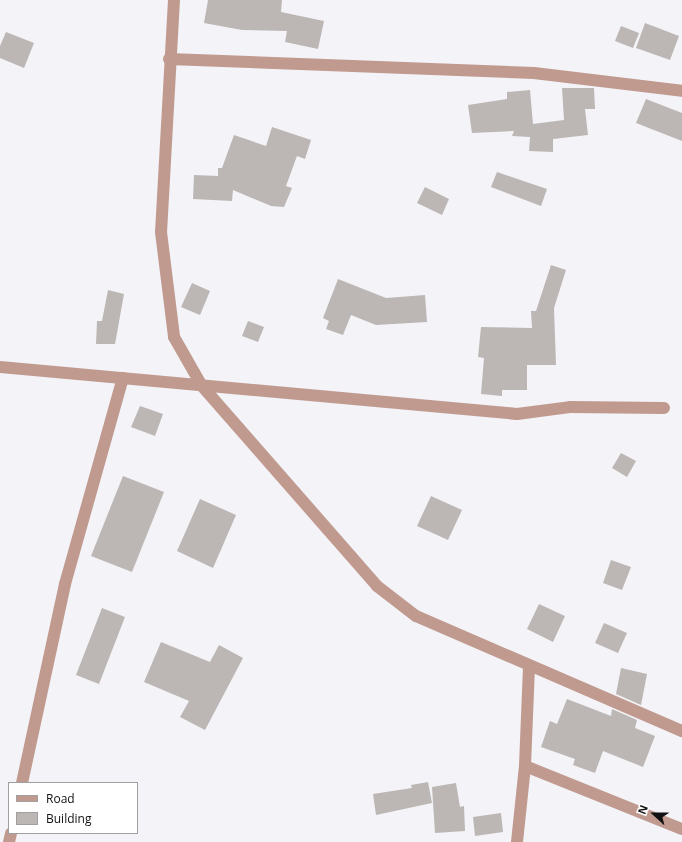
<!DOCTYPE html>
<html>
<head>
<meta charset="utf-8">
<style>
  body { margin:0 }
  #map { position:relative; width:682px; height:842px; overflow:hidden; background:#f3f3f8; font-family:"Open Sans",sans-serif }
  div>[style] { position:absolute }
  .building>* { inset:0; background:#bcb7b4 }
  .minor>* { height:12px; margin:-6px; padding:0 6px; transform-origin:6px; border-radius:6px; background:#c09a8f }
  span { translate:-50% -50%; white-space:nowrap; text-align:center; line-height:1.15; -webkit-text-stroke:3px #fff; paint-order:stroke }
  .legend { position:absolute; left:8px; top:782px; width:130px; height:52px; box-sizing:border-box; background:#fff; border:1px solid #a0a0a1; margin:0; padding:5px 7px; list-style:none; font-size:12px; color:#111113 }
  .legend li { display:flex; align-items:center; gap:8px; height:20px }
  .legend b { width:20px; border:1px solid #a0a0a1 }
  .north { position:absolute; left:634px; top:794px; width:40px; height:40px; -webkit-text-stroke:3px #fff; paint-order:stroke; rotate:291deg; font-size:11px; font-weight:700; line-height:16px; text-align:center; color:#111113 }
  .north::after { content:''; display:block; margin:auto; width:14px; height:18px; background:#111113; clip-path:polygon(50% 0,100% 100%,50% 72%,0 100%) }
</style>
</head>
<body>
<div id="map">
  <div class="building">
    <i style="clip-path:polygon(208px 0,282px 0,281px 12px,324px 21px,318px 49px,285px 42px,287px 31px,242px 30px,204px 23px)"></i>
    <i style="clip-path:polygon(645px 23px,679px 36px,670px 60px,636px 48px)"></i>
    <i style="clip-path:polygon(621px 26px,639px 33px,633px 48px,615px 41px)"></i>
    <i style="clip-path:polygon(6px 32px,34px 43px,24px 68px,0 58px,0 46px)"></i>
    <i style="clip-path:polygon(562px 88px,594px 88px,595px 109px,585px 109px,588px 135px,553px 139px,553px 152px,529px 151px,530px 137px,512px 136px,514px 131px,472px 133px,468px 105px,507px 99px,507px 92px,530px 90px,533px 124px,564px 120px)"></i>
    <i style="clip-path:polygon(646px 99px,682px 113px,682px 141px,636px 123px)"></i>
    <i style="clip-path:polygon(272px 127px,311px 140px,305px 159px,297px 156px,286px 186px,292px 188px,284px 207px,271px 206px,233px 190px,232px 201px,193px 199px,194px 175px,218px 176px,218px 168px,222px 168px,234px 135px,266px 146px)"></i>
    <i style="clip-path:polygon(497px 172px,547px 189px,541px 206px,491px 187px)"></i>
    <i style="clip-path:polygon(425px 187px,449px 199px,442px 215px,417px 203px)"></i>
    <i style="clip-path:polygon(551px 265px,566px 270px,554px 308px,556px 365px,527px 365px,527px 390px,502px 390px,502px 396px,481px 394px,484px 358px,478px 357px,481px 327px,532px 328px,531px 311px,536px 311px)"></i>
    <i style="clip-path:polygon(338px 279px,386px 298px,425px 295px,427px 322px,376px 325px,351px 315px,343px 335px,326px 329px,329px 321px,323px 318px)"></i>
    <i style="clip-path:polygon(192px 283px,210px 291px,200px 315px,181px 307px)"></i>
    <i style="clip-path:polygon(108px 290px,124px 294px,115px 344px,96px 344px,97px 321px,102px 321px)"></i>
    <i style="clip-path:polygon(248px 321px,264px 327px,258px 342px,242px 336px)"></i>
    <i style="clip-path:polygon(140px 406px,163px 414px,155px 436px,131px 427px)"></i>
    <i style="clip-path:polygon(621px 453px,636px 461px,627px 477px,612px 468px)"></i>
    <i style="clip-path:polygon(123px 476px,164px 492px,132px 572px,91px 556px)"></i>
    <i style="clip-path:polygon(431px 496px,462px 510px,448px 540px,417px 526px)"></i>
    <i style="clip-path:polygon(200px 499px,236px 515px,213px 568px,177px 551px)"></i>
    <i style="clip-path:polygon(611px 560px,631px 567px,622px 590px,603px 583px)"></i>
    <i style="clip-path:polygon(539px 604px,565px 616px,553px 642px,527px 629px)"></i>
    <i style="clip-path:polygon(102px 608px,125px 617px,99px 684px,76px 675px)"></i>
    <i style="clip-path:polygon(604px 623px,627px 633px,618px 653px,595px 643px)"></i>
    <i style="clip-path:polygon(161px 642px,210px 662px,219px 645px,243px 658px,205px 730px,180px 717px,189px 701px,144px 682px)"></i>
    <i style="clip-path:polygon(621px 668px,647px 674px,641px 705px,616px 694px)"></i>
    <i style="clip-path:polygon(567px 699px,611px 716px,612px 709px,637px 720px,635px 728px,655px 736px,643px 767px,603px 751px,595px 773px,573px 765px,575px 759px,541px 747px,550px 721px,557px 724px)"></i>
    <i style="clip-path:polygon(428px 782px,432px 803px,376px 815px,373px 794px,412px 788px,411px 785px)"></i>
    <i style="clip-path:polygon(456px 783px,460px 807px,464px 806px,465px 831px,435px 833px,432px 787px)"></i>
    <i style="clip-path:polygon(501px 813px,503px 832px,475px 836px,473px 817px)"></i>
  </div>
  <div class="minor">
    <i style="left:174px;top:0;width:232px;rotate:93.2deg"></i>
    <i style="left:161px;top:232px;width:106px;rotate:82.9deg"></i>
    <i style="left:174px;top:337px;width:56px;rotate:60.3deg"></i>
    <i style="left:202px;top:386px;width:266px;rotate:48.8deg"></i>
    <i style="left:377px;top:586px;width:49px;rotate:37.6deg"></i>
    <i style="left:416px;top:616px;width:290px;rotate:23.4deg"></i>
    <i style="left:169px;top:59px;width:365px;rotate:2.2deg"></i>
    <i style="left:534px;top:73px;width:149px;rotate:6.9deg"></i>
    <i style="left:0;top:367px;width:519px;rotate:5.19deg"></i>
    <i style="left:517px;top:414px;width:53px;rotate:-7.5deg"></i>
    <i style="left:570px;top:407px;width:94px;rotate:0.6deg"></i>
    <i style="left:525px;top:766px;width:169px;rotate:21.9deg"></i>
    <i style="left:22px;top:783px;width:204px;rotate:-77.8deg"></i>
    <i style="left:65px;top:584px;width:214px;rotate:-74.3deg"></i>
    <i style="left:9px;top:842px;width:9px;rotate:-77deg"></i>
    <i style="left:517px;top:842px;width:76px;rotate:-84deg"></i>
    <i style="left:525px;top:766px;width:100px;rotate:-87.7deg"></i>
  </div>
  <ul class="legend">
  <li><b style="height:5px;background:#c09a8f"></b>Road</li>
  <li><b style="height:11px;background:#bcb7b4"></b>Building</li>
  </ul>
  <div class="north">N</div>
</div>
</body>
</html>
